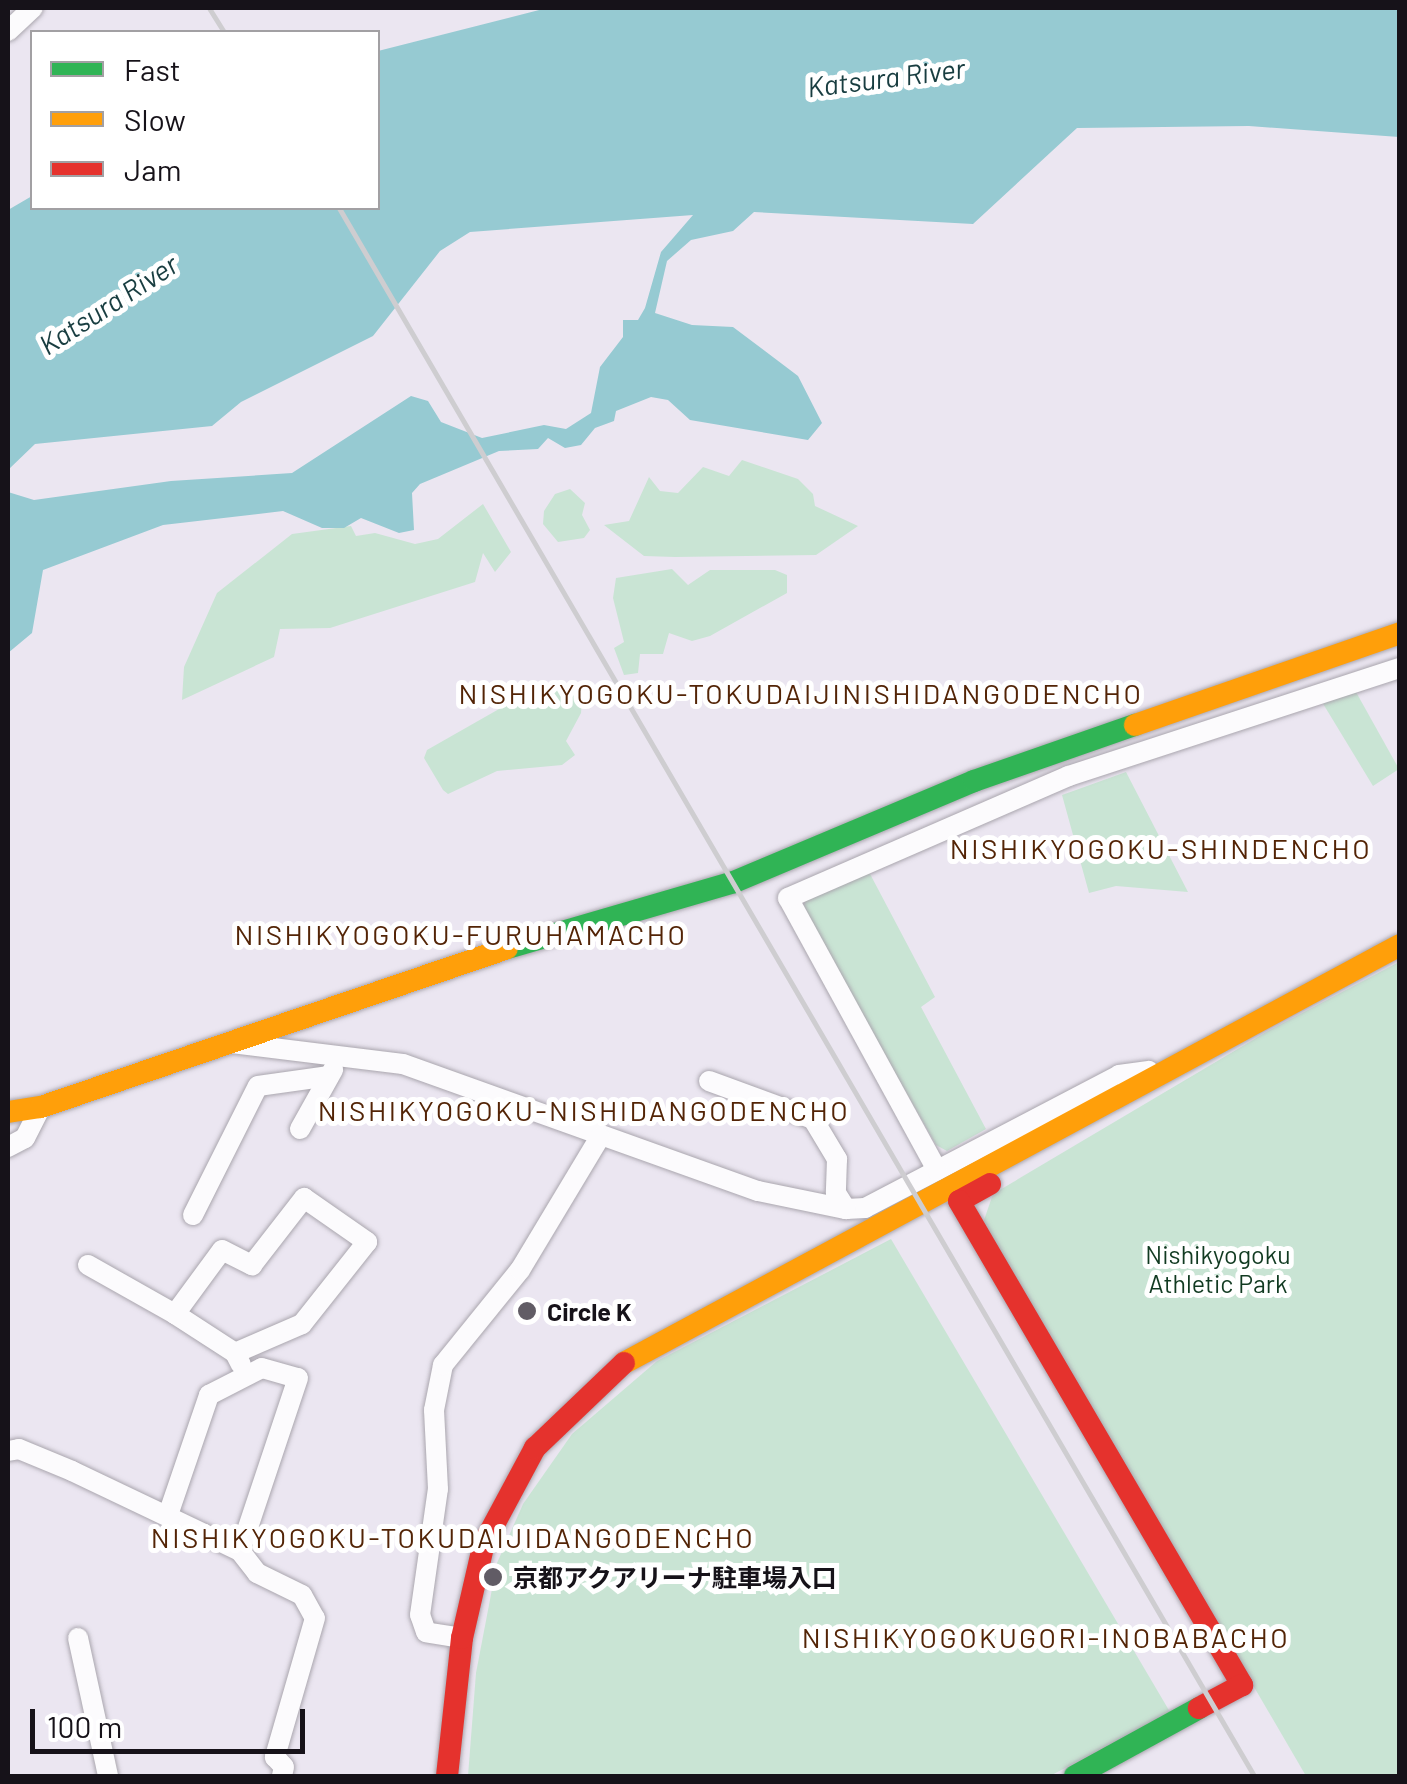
<!DOCTYPE html>
<html>
<head>
<meta charset="utf-8">
<style>
  body { margin:0 }
  #map { position:relative; width:1407px; height:1784px; overflow:hidden; background:#ebe6f1; font-family:Barlow,"Noto Sans JP",sans-serif }
  div>[style] { position:absolute }
  .green>* { inset:0; background:#c9e4d4 }
  .water>* { inset:0; background:#96cad2 }
  .roads { filter:drop-shadow(0 0 2px #aaa6ae) drop-shadow(0 0 2px #aaa6ae) }
  .street>* { height:20px; margin:-10px; padding:0 10px; transform-origin:10px; border-radius:10px; background:#fcfbfd }
  .fast>* { height:22px; margin:-11px; padding:0 11px; transform-origin:11px; border-radius:11px; background:#30b455 }
  .slow>* { height:22px; margin:-11px; padding:0 11px; transform-origin:11px; border-radius:11px; background:#ff9f0a }
  .jam>* { height:22px; margin:-11px; padding:0 11px; transform-origin:11px; border-radius:11px; background:#e5322d }
  .rail>* { height:5px; margin:-2.5px; padding:0 2.5px; transform-origin:2.5px; border-radius:2.5px; background:#cecdd0 }
  .dots>* { width:28px; height:28px; translate:-50% -50%; box-sizing:border-box; border:5px solid #fff; border-radius:50% }
  span { translate:-50% -50%; white-space:nowrap; text-align:center; line-height:1.15; -webkit-text-stroke:10px #fff; paint-order:stroke }
  .park-label { font-size:25px; color:#113a21 }
  .poi-label { font-size:25px; color:#161219; font-weight:700 }
  .left { translate:0 -50%; text-align:left }
  .water-label { font-size:28px; color:#183d40; font-style:italic }
  .neighbourhood-label { font-size:28px; color:#532406; letter-spacing:2.5px }
  .frame { position:absolute; inset:0; border:10px solid #161219; pointer-events:none }
  .legend { position:absolute; left:30px; top:30px; width:350px; height:180px; box-sizing:border-box; background:#fff; border:2px solid #a2a0a3; margin:0; padding:12px 18px; list-style:none; font-size:30px; color:#161219 }
  .legend li { display:flex; align-items:center; gap:20px; height:50px }
  .legend b { width:50px; border:2px solid #a2a0a3 }
  .scale { position:absolute; left:30px; top:1709px; width:275px; height:45px; box-sizing:border-box; border:5px solid #161219; border-top:0; padding-left:12px; font-size:30px; line-height:35px; white-space:nowrap; color:#161219; -webkit-text-stroke:8px #fff; paint-order:stroke }
</style>
</head>
<body>
<div id="map">
  <div class="green">
    <i style="clip-path:polygon(742px 460px,798px 479px,813px 494px,815px 506px,858px 526px,816px 555px,675px 557px,644px 556px,604px 525px,629px 521px,649px 477px,660px 491px,678px 493px,703px 467px,729px 476px)"></i>
    <i style="clip-path:polygon(570px 489px,585px 503px,582px 515px,590px 530px,584px 538px,558px 542px,543px 524px,544px 511px,555px 494px)"></i>
    <i style="clip-path:polygon(483px 504px,511px 552px,495px 572px,483px 553px,475px 582px,330px 628px,280px 629px,274px 657px,182px 700px,184px 667px,217px 593px,292px 534px,351px 526px,356px 536px,375px 533px,415px 544px,438px 539px)"></i>
    <i style="clip-path:polygon(672px 569px,688px 585px,710px 570px,775px 570px,787px 575px,787px 593px,710px 636px,692px 641px,669px 633px,663px 654px,640px 654px,638px 673px,624px 675px,614px 648px,624px 642px,613px 598px,616px 578px)"></i>
    <i style="clip-path:polygon(570px 686px,583px 689px,581px 713px,566px 741px,575px 755px,562px 765px,497px 771px,448px 794px,443px 790px,424px 758px,427px 750px,520px 697px)"></i>
    <i style="clip-path:polygon(1356px 692px,1399px 769px,1373px 786px,1322px 702px)"></i>
    <i style="clip-path:polygon(1126px 772px,1188px 892px,1116px 886px,1089px 893px,1062px 795px)"></i>
    <i style="clip-path:polygon(869px 872px,935px 997px,921px 1007px,986px 1129px,947px 1151px,936px 1145px,803px 910px,805px 900px)"></i>
    <i style="clip-path:polygon(1399px 962px,1399px 1776px,1306px 1776px,983px 1223px,993px 1194px,1268px 1031px)"></i>
    <i style="clip-path:polygon(891px 1239px,1170px 1712px,1050px 1776px,468px 1776px,476px 1673px,497px 1563px,523px 1504px,572px 1434px,657px 1361px)"></i>
  </div>
  <div class="water">
    <i style="clip-path:polygon(547px 8px,1399px 8px,1399px 137px,1249px 126px,1077px 128px,973px 224px,754px 212px,733px 231px,691px 240px,667px 261px,655px 313px,692px 325px,733px 327px,798px 376px,822px 423px,808px 440px,690px 420px,668px 400px,651px 397px,616px 411px,614px 421px,595px 428px,581px 445px,565px 448px,548px 438px,538px 449px,499px 451px,420px 484px,412px 493px,414px 530px,399px 533px,361px 518px,344px 528px,322px 528px,283px 511px,163px 525px,43px 570px,32px 633px,8px 653px,8px 492px,34px 500px,171px 481px,292px 473px,411px 396px,428px 401px,441px 422px,482px 438px,544px 425px,566px 429px,591px 413px,600px 367px,623px 337px,623px 320px,638px 320px,645px 308px,661px 252px,693px 215px,470px 232px,440px 251px,373px 336px,241px 402px,212px 426px,35px 444px,8px 470px,8px 210px,32px 196px,32px 208px,378px 208px,378px 51px)"></i>
  </div>
  <div class="roads">
    <div class="street">
      <i style="left:8px;top:31px;width:34px;rotate:-43deg"></i>
      <i style="left:232px;top:1043px;width:172px;rotate:7deg"></i>
      <i style="left:403px;top:1064px;width:377px;rotate:19.7deg"></i>
      <i style="left:758px;top:1191px;width:90px;rotate:11.6deg"></i>
      <i style="left:846px;top:1209px;width:19px;rotate:-3deg"></i>
      <i style="left:865px;top:1208px;width:287px;rotate:-27.6deg"></i>
      <i style="left:1119px;top:1075px;width:30px;rotate:-8deg"></i>
      <i style="left:709px;top:1081px;width:111px;rotate:20.1deg"></i>
      <i style="left:813px;top:1119px;width:47px;rotate:59deg"></i>
      <i style="left:837px;top:1159px;width:34px;rotate:92deg"></i>
      <i style="left:836px;top:1193px;width:19px;rotate:58deg"></i>
      <i style="left:300px;top:1129px;width:68px;rotate:-60.8deg"></i>
      <i style="left:8px;top:1147px;width:19px;rotate:-28deg"></i>
      <i style="left:25px;top:1138px;width:35px;rotate:-63deg"></i>
      <i style="left:937px;top:1170px;width:310px;rotate:-118.7deg"></i>
      <i style="left:788px;top:898px;width:306px;rotate:-23.5deg"></i>
      <i style="left:1069px;top:776px;width:348px;rotate:-18.1deg"></i>
      <i style="left:193px;top:1215px;width:144px;rotate:-63.3deg"></i>
      <i style="left:258px;top:1086px;width:72px;rotate:-8deg"></i>
      <i style="left:88px;top:1265px;width:100px;rotate:29.4deg"></i>
      <i style="left:175px;top:1314px;width:72px;rotate:33deg"></i>
      <i style="left:235px;top:1353px;width:13px;rotate:63deg"></i>
      <i style="left:175px;top:1314px;width:79px;rotate:-53.7deg"></i>
      <i style="left:222px;top:1250px;width:34px;rotate:27deg"></i>
      <i style="left:252px;top:1265px;width:85px;rotate:-52.2deg"></i>
      <i style="left:304px;top:1198px;width:77px;rotate:34.9deg"></i>
      <i style="left:367px;top:1242px;width:105px;rotate:128.4deg"></i>
      <i style="left:302px;top:1324px;width:73px;rotate:156.6deg"></i>
      <i style="left:8px;top:1451px;width:11px;rotate:-10deg"></i>
      <i style="left:19px;top:1449px;width:57px;rotate:22.5deg"></i>
      <i style="left:72px;top:1471px;width:186px;rotate:25.5deg"></i>
      <i style="left:240px;top:1551px;width:28px;rotate:52deg"></i>
      <i style="left:257px;top:1573px;width:50px;rotate:26.1deg"></i>
      <i style="left:302px;top:1595px;width:26px;rotate:61deg"></i>
      <i style="left:315px;top:1618px;width:145px;rotate:106.1deg"></i>
      <i style="left:275px;top:1757px;width:13px;rotate:48deg"></i>
      <i style="left:284px;top:1767px;width:9px;rotate:103deg"></i>
      <i style="left:168px;top:1515px;width:127px;rotate:-71.1deg"></i>
      <i style="left:209px;top:1395px;width:59px;rotate:-27deg"></i>
      <i style="left:262px;top:1368px;width:37px;rotate:16deg"></i>
      <i style="left:298px;top:1378px;width:182px;rotate:108.5deg"></i>
      <i style="left:78px;top:1638px;width:141px;rotate:77.7deg"></i>
      <i style="left:462px;top:1638px;width:36px;rotate:-171deg"></i>
      <i style="left:426px;top:1632px;width:18px;rotate:-109deg"></i>
      <i style="left:420px;top:1615px;width:127px;rotate:-81.9deg"></i>
      <i style="left:438px;top:1489px;width:79px;rotate:-92.9deg"></i>
      <i style="left:434px;top:1410px;width:46px;rotate:-78.7deg"></i>
      <i style="left:443px;top:1365px;width:122px;rotate:-51deg"></i>
      <i style="left:520px;top:1270px;width:155px;rotate:-59deg"></i>
    </div>
    <div class="fast">
      <i style="left:507px;top:948px;width:236px;rotate:-16.2deg"></i>
      <i style="left:734px;top:882px;width:260px;rotate:-22.8deg"></i>
      <i style="left:974px;top:781px;width:170px;rotate:-19.2deg"></i>
      <i style="left:1075px;top:1776px;width:141px;rotate:-28.7deg"></i>
    </div>
    <div class="slow">
      <i style="left:1135px;top:725px;width:281px;rotate:-19.1deg"></i>
      <i style="left:8px;top:1112px;width:33px;rotate:-9deg"></i>
      <i style="left:41px;top:1107px;width:492px;rotate:-18.8deg"></i>
      <i style="left:624px;top:1363px;width:881px;rotate:-28.31deg"></i>
    </div>
    <div class="jam">
      <i style="left:990px;top:1184px;width:35px;rotate:151deg"></i>
      <i style="left:959px;top:1201px;width:561px;rotate:59.68deg"></i>
      <i style="left:1242px;top:1685px;width:49px;rotate:151.9deg"></i>
      <i style="left:447px;top:1776px;width:139px;rotate:-83.8deg"></i>
      <i style="left:462px;top:1638px;width:98px;rotate:-77deg"></i>
      <i style="left:484px;top:1543px;width:108px;rotate:-61.8deg"></i>
      <i style="left:535px;top:1448px;width:123px;rotate:-43.7deg"></i>
    </div>
  </div>
  <div class="rail">
    <i style="left:209px;top:8px;width:28px;rotate:58deg"></i>
    <i style="left:339px;top:208px;width:1815px;rotate:59.73deg"></i>
  </div>
  <div class="dots">
    <i style="left:527px;top:1311px;background:#615c65"></i>
    <i style="left:493px;top:1577px;background:#615c65"></i>
  </div>
  <div class="park-label">
    <span style="left:1218px;top:1269px">Nishikyogoku<br>Athletic Park</span>
  </div>
  <div class="poi-label">
    <span class="left" style="left:547px;top:1311px">Circle K</span>
    <span class="left" style="left:513px;top:1577px">京都アクアリーナ駐車場入口</span>
  </div>
  <div class="water-label">
    <span style="left:886px;top:77px;rotate:-7deg">Katsura River</span>
    <span style="left:108px;top:304px;rotate:-33deg">Katsura River</span>
  </div>
  <div class="neighbourhood-label">
    <span style="left:801px;top:693px">NISHIKYOGOKU-TOKUDAIJINISHIDANGODENCHO</span>
    <span style="left:1161px;top:848px">NISHIKYOGOKU-SHINDENCHO</span>
    <span style="left:461px;top:934px">NISHIKYOGOKU-FURUHAMACHO</span>
    <span style="left:584px;top:1110px">NISHIKYOGOKU-NISHIDANGODENCHO</span>
    <span style="left:453px;top:1537px">NISHIKYOGOKU-TOKUDAIJIDANGODENCHO</span>
    <span style="left:1046px;top:1637px">NISHIKYOGOKUGORI-INOBABACHO</span>
  </div>
  <div class="frame"></div>
  <ul class="legend">
  <li><b style="height:12px;background:#30b455"></b>Fast</li>
  <li><b style="height:12px;background:#ff9f0a"></b>Slow</li>
  <li><b style="height:12px;background:#e5322d"></b>Jam</li>
  </ul>
  <div class="scale">100 m</div>
</div>
</body>
</html>
